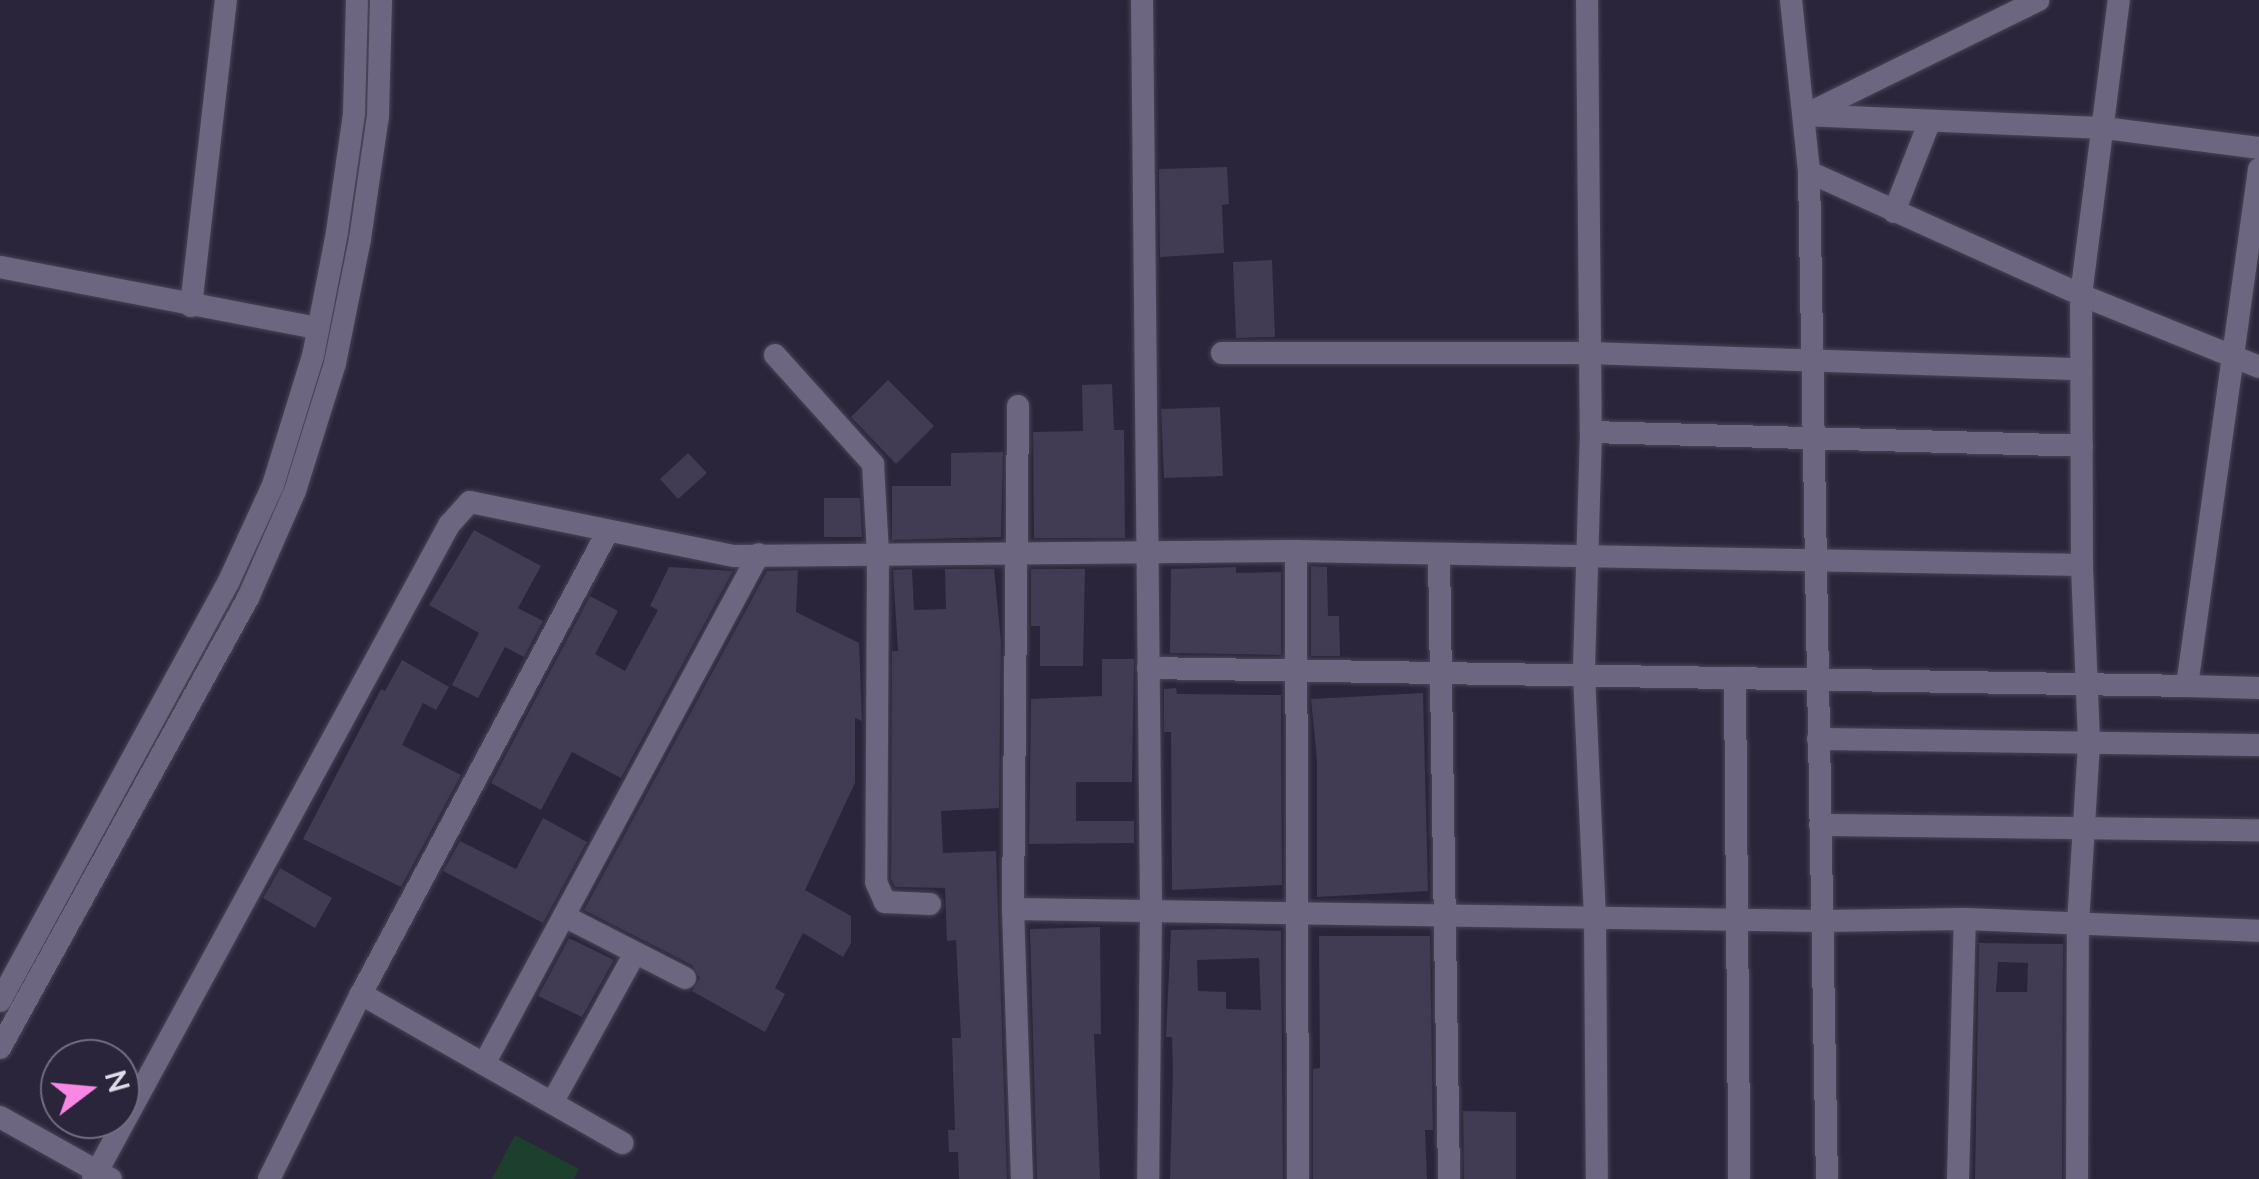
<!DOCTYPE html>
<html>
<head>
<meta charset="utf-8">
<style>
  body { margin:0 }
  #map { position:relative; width:2259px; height:1179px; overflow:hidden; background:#2b253b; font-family:Mulish,sans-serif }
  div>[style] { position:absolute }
  .green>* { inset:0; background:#1c3f2e }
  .building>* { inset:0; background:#413b53 }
  .roads { filter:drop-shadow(0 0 2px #484456) drop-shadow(0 0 2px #484456) }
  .minor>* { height:22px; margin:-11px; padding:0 11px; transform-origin:11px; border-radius:11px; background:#6c6680 }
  span { translate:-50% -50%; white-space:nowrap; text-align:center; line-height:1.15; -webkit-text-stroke:10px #2b253b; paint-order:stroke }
  .north { position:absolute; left:40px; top:1039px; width:100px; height:100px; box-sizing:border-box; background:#2b253b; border:2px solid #736e81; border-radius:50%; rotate:74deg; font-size:28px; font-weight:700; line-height:40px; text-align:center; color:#dfdceb }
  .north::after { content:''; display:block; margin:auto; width:35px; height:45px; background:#fb87e5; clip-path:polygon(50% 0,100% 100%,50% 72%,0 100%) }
</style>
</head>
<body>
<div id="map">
  <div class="green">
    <i style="clip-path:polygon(515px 1135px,579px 1169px,574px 1179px,492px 1179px)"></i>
  </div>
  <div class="building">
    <i style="clip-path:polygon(1227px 167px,1229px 204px,1222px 205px,1224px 253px,1160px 257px,1159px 169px)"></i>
    <i style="clip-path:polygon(1272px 260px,1275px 337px,1236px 338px,1233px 262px)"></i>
    <i style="clip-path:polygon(888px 380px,934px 426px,896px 464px,851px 417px)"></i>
    <i style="clip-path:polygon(1112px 384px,1114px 430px,1124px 430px,1125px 538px,1034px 538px,1033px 432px,1083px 431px,1082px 385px)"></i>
    <i style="clip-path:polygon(1220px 407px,1223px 476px,1164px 478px,1161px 409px)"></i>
    <i style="clip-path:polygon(1003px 452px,1001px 537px,892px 540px,892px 486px,951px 486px,951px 453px)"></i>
    <i style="clip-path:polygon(688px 453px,707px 473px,678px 499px,660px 479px)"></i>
    <i style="clip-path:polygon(824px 498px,860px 498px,862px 537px,824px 537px)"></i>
    <i style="clip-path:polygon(474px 530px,541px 566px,518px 608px,543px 621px,524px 657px,505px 647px,478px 698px,452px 685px,479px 633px,429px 605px)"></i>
    <i style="clip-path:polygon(1311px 566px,1327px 567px,1328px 616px,1339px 616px,1340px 656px,1311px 656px)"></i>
    <i style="clip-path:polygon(669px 567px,733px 571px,621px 778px,572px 752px,541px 810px,491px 783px,590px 596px,618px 611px,595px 654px,625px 671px,658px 610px,650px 606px)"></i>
    <i style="clip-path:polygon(1236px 567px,1236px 573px,1281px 572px,1281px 655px,1170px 653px,1171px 569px)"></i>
    <i style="clip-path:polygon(912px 569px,914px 610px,946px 609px,945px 569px,994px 569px,1001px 642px,999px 808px,941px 811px,943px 853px,996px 851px,1007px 1179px,959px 1179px,958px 1152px,949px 1152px,948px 1130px,955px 1130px,952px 1038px,961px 1038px,956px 940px,947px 941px,945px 888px,895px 887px,891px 879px,892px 651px,898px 651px,893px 570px)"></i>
    <i style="clip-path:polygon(1031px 569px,1085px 569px,1083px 666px,1040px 666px,1040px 626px,1031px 626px)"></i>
    <i style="clip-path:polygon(798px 570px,796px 612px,859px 643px,862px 721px,855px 718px,855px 783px,805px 890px,851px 916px,851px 943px,843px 957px,803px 933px,775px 988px,785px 994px,765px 1032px,692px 991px,700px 978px,692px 965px,584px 910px,767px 571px)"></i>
    <i style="clip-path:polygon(1102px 659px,1134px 659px,1132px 782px,1076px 782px,1076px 821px,1134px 821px,1134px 843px,1029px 844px,1031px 699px,1102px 696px)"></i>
    <i style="clip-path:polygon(402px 660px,449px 687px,436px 710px,423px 703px,402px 745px,461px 775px,401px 887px,303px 839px,381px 689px,385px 691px)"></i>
    <i style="clip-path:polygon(1176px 688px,1177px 694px,1281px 695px,1282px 885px,1172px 890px,1171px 732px,1164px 732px,1164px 689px)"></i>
    <i style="clip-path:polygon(1423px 693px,1428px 891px,1317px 897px,1317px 760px,1311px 699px)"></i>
    <i style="clip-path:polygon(543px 818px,587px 842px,543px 923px,443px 871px,460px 841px,516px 869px)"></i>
    <i style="clip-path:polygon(280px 868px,332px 898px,315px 928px,263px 898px)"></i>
    <i style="clip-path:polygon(1100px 927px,1101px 1034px,1094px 1034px,1100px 1179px,1037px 1179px,1030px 929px)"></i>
    <i style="clip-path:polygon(evenodd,1224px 929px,1281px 931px,1283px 1179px,1170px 1179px,1173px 1071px,1172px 1037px,1166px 1037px,1171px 930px,1224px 929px,1259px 958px,1261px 1010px,1226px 1009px,1226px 992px,1198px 991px,1197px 960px,1259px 958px)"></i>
    <i style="clip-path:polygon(1319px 936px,1430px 936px,1433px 1130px,1425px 1130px,1427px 1179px,1313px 1179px,1313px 1069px,1320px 1068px)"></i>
    <i style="clip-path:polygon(569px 938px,614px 960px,582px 1017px,538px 996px)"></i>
    <i style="clip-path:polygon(evenodd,1979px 943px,2063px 944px,2062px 1179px,1975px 1179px,1979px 943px,1998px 962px,2028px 963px,2027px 992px,1996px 992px,1998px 962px)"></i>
    <i style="clip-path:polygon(1463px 1111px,1516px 1112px,1516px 1179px,1464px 1179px)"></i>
  </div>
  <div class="roads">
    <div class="minor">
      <i style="left:1142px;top:0;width:911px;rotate:89.43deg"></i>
      <i style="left:1151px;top:911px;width:268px;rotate:90.6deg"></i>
      <i style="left:1587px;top:0;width:432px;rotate:89.5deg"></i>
      <i style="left:1591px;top:432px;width:243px;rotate:91.7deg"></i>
      <i style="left:1584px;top:675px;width:243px;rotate:87.4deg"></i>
      <i style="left:1595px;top:918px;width:261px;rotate:89.6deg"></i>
      <i style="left:1791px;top:0;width:173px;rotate:84deg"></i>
      <i style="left:1809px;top:172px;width:1007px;rotate:88.98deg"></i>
      <i style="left:1807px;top:114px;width:258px;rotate:-26.2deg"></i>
      <i style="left:1804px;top:115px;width:301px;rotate:2.5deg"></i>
      <i style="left:2105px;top:128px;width:155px;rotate:7.4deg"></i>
      <i style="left:2259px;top:169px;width:522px;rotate:97.93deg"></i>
      <i style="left:2187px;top:686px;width:72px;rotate:1.6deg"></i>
      <i style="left:1809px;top:172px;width:299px;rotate:24.3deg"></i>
      <i style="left:2081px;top:295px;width:192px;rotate:22deg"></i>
      <i style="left:1894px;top:212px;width:96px;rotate:-68.5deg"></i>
      <i style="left:0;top:267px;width:324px;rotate:10.9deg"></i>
      <i style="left:191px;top:306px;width:308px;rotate:-83.5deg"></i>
      <i style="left:1222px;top:353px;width:366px"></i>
      <i style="left:1588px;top:353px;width:493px;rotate:1.9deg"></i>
      <i style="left:775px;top:355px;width:147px;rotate:48deg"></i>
      <i style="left:873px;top:464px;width:89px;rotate:86.8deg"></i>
      <i style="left:878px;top:553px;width:329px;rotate:90.3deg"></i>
      <i style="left:876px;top:882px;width:22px;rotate:66deg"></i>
      <i style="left:885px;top:902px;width:45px;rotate:2.5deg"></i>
      <i style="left:1018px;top:406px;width:503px;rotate:90.57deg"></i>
      <i style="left:1013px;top:909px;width:808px;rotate:0.85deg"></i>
      <i style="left:1821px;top:921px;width:144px;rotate:-0.8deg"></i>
      <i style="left:1965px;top:919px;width:294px;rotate:2.3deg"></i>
      <i style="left:1591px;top:432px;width:491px;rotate:1.6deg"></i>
      <i style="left:1296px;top:551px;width:628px;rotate:89.82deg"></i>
      <i style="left:1439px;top:555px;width:624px;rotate:89.08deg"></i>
      <i style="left:1148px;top:668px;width:1039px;rotate:0.99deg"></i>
      <i style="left:1735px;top:681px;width:498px;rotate:89.5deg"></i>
      <i style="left:1818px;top:739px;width:441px;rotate:0.8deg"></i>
      <i style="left:1820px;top:825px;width:439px;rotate:0.7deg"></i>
      <i style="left:1013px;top:909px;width:270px;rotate:88.1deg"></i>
      <i style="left:564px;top:916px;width:136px;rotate:27.1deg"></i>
      <i style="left:361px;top:994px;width:301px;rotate:29.7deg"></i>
      <i style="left:0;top:1001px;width:476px;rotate:-61.4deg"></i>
      <i style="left:228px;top:583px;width:108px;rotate:-65.3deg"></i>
      <i style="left:273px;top:485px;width:135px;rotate:-72.8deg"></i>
      <i style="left:313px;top:356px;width:126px;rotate:-79deg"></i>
      <i style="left:337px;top:232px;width:119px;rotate:-81.8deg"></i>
      <i style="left:354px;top:114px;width:114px;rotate:-88.5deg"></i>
      <i style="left:0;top:1048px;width:514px;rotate:-61.14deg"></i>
      <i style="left:248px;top:598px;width:117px;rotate:-66.3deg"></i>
      <i style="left:295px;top:491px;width:134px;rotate:-72.6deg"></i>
      <i style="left:335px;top:363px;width:126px;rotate:-78.6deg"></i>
      <i style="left:360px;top:239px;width:124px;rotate:-81.7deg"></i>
      <i style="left:378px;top:116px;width:116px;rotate:-88.5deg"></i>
      <i style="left:484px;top:1064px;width:579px;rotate:-61.67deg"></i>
      <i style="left:552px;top:1103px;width:171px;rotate:-61deg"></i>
      <i style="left:0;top:1117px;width:127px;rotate:29.2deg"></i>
      <i style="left:93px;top:1179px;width:745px;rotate:-61.44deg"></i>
      <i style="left:449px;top:525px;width:31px;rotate:-48deg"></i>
      <i style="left:470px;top:502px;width:269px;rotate:11.6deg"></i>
      <i style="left:734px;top:556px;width:562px;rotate:-0.51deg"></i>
      <i style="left:1296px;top:551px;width:786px;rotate:1.02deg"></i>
      <i style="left:269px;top:1179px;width:207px;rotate:-63.6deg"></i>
      <i style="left:361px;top:994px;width:525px;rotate:-61.92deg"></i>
      <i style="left:1958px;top:1179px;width:260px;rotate:-88.5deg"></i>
      <i style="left:2077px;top:1179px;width:256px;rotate:-89.8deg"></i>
      <i style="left:2078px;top:923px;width:182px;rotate:-86.5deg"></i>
      <i style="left:2089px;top:741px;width:176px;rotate:-92.3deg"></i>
      <i style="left:2082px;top:565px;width:270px;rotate:-90.2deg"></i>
      <i style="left:2081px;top:295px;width:297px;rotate:-82.7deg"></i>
    </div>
  </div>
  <div class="north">N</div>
</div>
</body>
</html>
